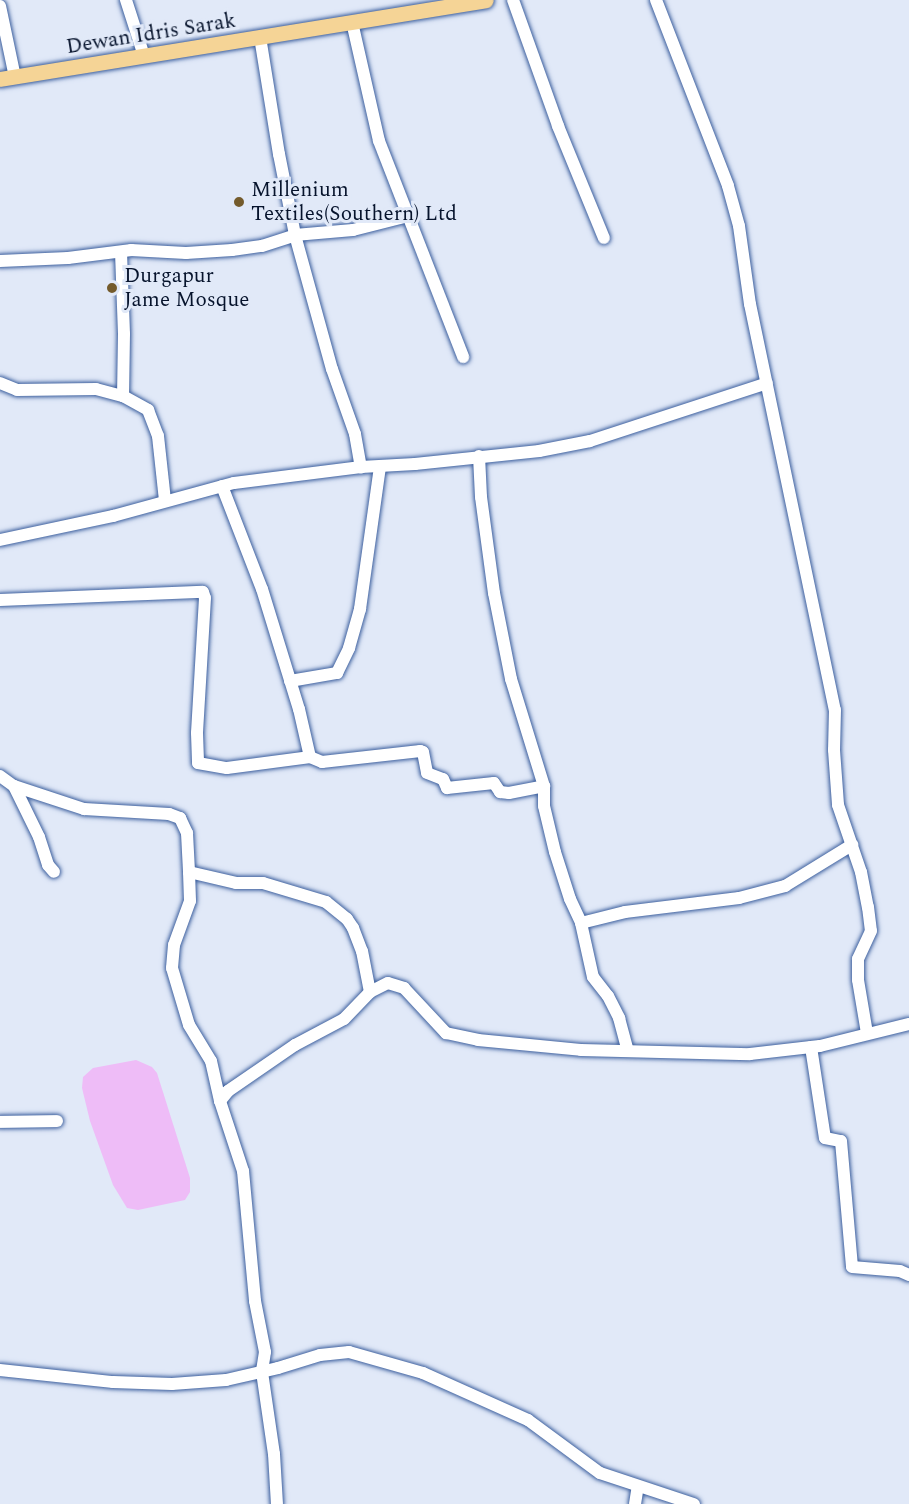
<!DOCTYPE html>
<html>
<head>
<meta charset="utf-8">
<style>
  body { margin:0 }
  #map { position:relative; width:909px; height:1504px; overflow:hidden; background:#e1e9f8; font-family:Spectral,serif }
  div>[style] { position:absolute }
  .water>* { inset:0; background:#eebcf7 }
  .roads { filter:drop-shadow(0 0 2px #3c5f9e) drop-shadow(0 0 2px #3c5f9e) }
  .minor>* { height:12px; margin:-6px; padding:0 6px; transform-origin:6px; border-radius:6px; background:#fff }
  .major>* { height:15px; margin:-7.5px; padding:0 7.5px; transform-origin:7.5px; border-radius:7.5px; background:#f5d496 }
  .dots>* { width:16px; height:16px; translate:-50% -50%; box-sizing:border-box; border:3px solid #e1e9f8; border-radius:50% }
  span { translate:-50% -50%; white-space:nowrap; text-align:center; line-height:1.15; -webkit-text-stroke:6px #e1e9f8; paint-order:stroke }
  .street-label { font-size:21px; color:#06132c }
  .poi-label { font-size:21px; color:#06132c }
  .left { translate:0 -50%; text-align:left }
</style>
</head>
<body>
<div id="map">
  <div class="water">
    <i style="clip-path:polygon(136px 1060px,152px 1067px,157px 1073px,190px 1178px,190px 1192px,185px 1200px,138px 1210px,127px 1208px,113px 1185px,90px 1121px,82px 1088px,83px 1077px,93px 1068px)"></i>
  </div>
  <div class="roads">
    <div class="minor">
      <i style="left:126px;top:0;width:59px;rotate:72.2deg"></i>
      <i style="left:513px;top:0;width:134px;rotate:70.3deg"></i>
      <i style="left:558px;top:126px;width:121px;rotate:67.7deg"></i>
      <i style="left:656px;top:0;width:199px;rotate:68.8deg"></i>
      <i style="left:728px;top:186px;width:41px;rotate:74.6deg"></i>
      <i style="left:739px;top:226px;width:79px;rotate:82deg"></i>
      <i style="left:750px;top:304px;width:415px;rotate:78.2deg"></i>
      <i style="left:835px;top:710px;width:40px;rotate:91.4deg"></i>
      <i style="left:834px;top:750px;width:55px;rotate:85.8deg"></i>
      <i style="left:838px;top:805px;width:71px;rotate:71.1deg"></i>
      <i style="left:861px;top:872px;width:36px;rotate:79deg"></i>
      <i style="left:868px;top:907px;width:24px;rotate:83deg"></i>
      <i style="left:871px;top:931px;width:31px;rotate:115deg"></i>
      <i style="left:858px;top:959px;width:21px;rotate:90deg"></i>
      <i style="left:858px;top:980px;width:54px;rotate:80.4deg"></i>
      <i style="left:0;top:6px;width:73px;rotate:78.1deg"></i>
      <i style="left:352px;top:22px;width:122px;rotate:77.2deg"></i>
      <i style="left:379px;top:141px;width:232px;rotate:68.7deg"></i>
      <i style="left:260px;top:37px;width:119px;rotate:80.8deg"></i>
      <i style="left:279px;top:154px;width:83px;rotate:78.8deg"></i>
      <i style="left:295px;top:235px;width:139px;rotate:74.6deg"></i>
      <i style="left:332px;top:369px;width:69px;rotate:70.5deg"></i>
      <i style="left:355px;top:434px;width:34px;rotate:80deg"></i>
      <i style="left:121px;top:252px;width:82px;rotate:87.9deg"></i>
      <i style="left:124px;top:334px;width:62px;rotate:90.9deg"></i>
      <i style="left:0;top:261px;width:68px;rotate:-2.5deg"></i>
      <i style="left:68px;top:258px;width:64px;rotate:-7.2deg"></i>
      <i style="left:131px;top:250px;width:55px;rotate:3.1deg"></i>
      <i style="left:186px;top:253px;width:46px;rotate:-3.7deg"></i>
      <i style="left:232px;top:250px;width:30px;rotate:-8deg"></i>
      <i style="left:262px;top:246px;width:35px;rotate:-18deg"></i>
      <i style="left:295px;top:235px;width:58px;rotate:-4.9deg"></i>
      <i style="left:353px;top:230px;width:57px;rotate:-14.3deg"></i>
      <i style="left:0;top:383px;width:18px;rotate:22deg"></i>
      <i style="left:17px;top:390px;width:79px;rotate:-0.7deg"></i>
      <i style="left:96px;top:389px;width:28px;rotate:15deg"></i>
      <i style="left:123px;top:396px;width:29px;rotate:29deg"></i>
      <i style="left:148px;top:410px;width:28px;rotate:69deg"></i>
      <i style="left:158px;top:436px;width:64px;rotate:83.8deg"></i>
      <i style="left:479px;top:456px;width:41px;rotate:87.2deg"></i>
      <i style="left:481px;top:497px;width:97px;rotate:82.3deg"></i>
      <i style="left:494px;top:593px;width:88px;rotate:78.8deg"></i>
      <i style="left:511px;top:679px;width:112px;rotate:72.9deg"></i>
      <i style="left:544px;top:786px;width:20px;rotate:90deg"></i>
      <i style="left:544px;top:806px;width:47px;rotate:76.6deg"></i>
      <i style="left:555px;top:852px;width:49px;rotate:72.3deg"></i>
      <i style="left:570px;top:899px;width:26px;rotate:65deg"></i>
      <i style="left:581px;top:923px;width:55px;rotate:77.5deg"></i>
      <i style="left:593px;top:977px;width:24px;rotate:52deg"></i>
      <i style="left:608px;top:996px;width:25px;rotate:63deg"></i>
      <i style="left:619px;top:1018px;width:34px;rotate:75deg"></i>
      <i style="left:222px;top:486px;width:110px;rotate:68.8deg"></i>
      <i style="left:262px;top:589px;width:126px;rotate:72.9deg"></i>
      <i style="left:299px;top:709px;width:49px;rotate:77.1deg"></i>
      <i style="left:310px;top:757px;width:13px;rotate:23deg"></i>
      <i style="left:322px;top:762px;width:99px;rotate:-6.4deg"></i>
      <i style="left:420px;top:751px;width:3px;rotate:18deg"></i>
      <i style="left:423px;top:752px;width:21px;rotate:79deg"></i>
      <i style="left:427px;top:773px;width:17px;rotate:21deg"></i>
      <i style="left:443px;top:779px;width:10px;rotate:66deg"></i>
      <i style="left:447px;top:788px;width:47px;rotate:-6.1deg"></i>
      <i style="left:494px;top:783px;width:11px;rotate:56deg"></i>
      <i style="left:500px;top:792px;width:9px;rotate:6deg"></i>
      <i style="left:509px;top:793px;width:36px;rotate:-11deg"></i>
      <i style="left:0;top:540px;width:116px;rotate:-12deg"></i>
      <i style="left:113px;top:516px;width:125px;rotate:-15.3deg"></i>
      <i style="left:234px;top:483px;width:128px;rotate:-7.2deg"></i>
      <i style="left:361px;top:467px;width:54px;rotate:-3.2deg"></i>
      <i style="left:415px;top:464px;width:125px;rotate:-6deg"></i>
      <i style="left:539px;top:451px;width:52px;rotate:-11.1deg"></i>
      <i style="left:590px;top:441px;width:186px;rotate:-18.1deg"></i>
      <i style="left:0;top:600px;width:203px;rotate:-2.3deg"></i>
      <i style="left:203px;top:592px;width:6px;rotate:72deg"></i>
      <i style="left:205px;top:598px;width:135px;rotate:93.4deg"></i>
      <i style="left:197px;top:733px;width:30px;rotate:88deg"></i>
      <i style="left:198px;top:763px;width:29px;rotate:10deg"></i>
      <i style="left:227px;top:768px;width:84px;rotate:-7.5deg"></i>
      <i style="left:290px;top:681px;width:48px;rotate:-9.7deg"></i>
      <i style="left:337px;top:673px;width:28px;rotate:-64deg"></i>
      <i style="left:349px;top:648px;width:41px;rotate:-74.2deg"></i>
      <i style="left:360px;top:609px;width:144px;rotate:-82deg"></i>
      <i style="left:0;top:776px;width:17px;rotate:36deg"></i>
      <i style="left:14px;top:786px;width:74px;rotate:18.2deg"></i>
      <i style="left:84px;top:809px;width:85px;rotate:3.4deg"></i>
      <i style="left:169px;top:814px;width:12px;rotate:20deg"></i>
      <i style="left:180px;top:818px;width:17px;rotate:65deg"></i>
      <i style="left:187px;top:833px;width:39px;rotate:87deg"></i>
      <i style="left:189px;top:872px;width:48px;rotate:13.2deg"></i>
      <i style="left:236px;top:883px;width:27px"></i>
      <i style="left:263px;top:883px;width:66px;rotate:16.8deg"></i>
      <i style="left:326px;top:902px;width:27px;rotate:39deg"></i>
      <i style="left:347px;top:919px;width:11px;rotate:56deg"></i>
      <i style="left:353px;top:928px;width:25px;rotate:69deg"></i>
      <i style="left:362px;top:951px;width:42px;rotate:79deg"></i>
      <i style="left:14px;top:786px;width:57px;rotate:63.9deg"></i>
      <i style="left:39px;top:837px;width:29px;rotate:72deg"></i>
      <i style="left:48px;top:865px;width:9px;rotate:49deg"></i>
      <i style="left:189px;top:872px;width:29px;rotate:88deg"></i>
      <i style="left:190px;top:901px;width:47px;rotate:110deg"></i>
      <i style="left:174px;top:945px;width:23px;rotate:95deg"></i>
      <i style="left:172px;top:968px;width:59px;rotate:73.4deg"></i>
      <i style="left:189px;top:1025px;width:42px;rotate:58.6deg"></i>
      <i style="left:211px;top:1061px;width:41px;rotate:77.3deg"></i>
      <i style="left:220px;top:1101px;width:74px;rotate:71.8deg"></i>
      <i style="left:243px;top:1171px;width:131px;rotate:84.7deg"></i>
      <i style="left:255px;top:1301px;width:52px;rotate:78.9deg"></i>
      <i style="left:265px;top:1352px;width:20px;rotate:99deg"></i>
      <i style="left:262px;top:1372px;width:83px;rotate:81.7deg"></i>
      <i style="left:274px;top:1454px;width:50px;rotate:86.6deg"></i>
      <i style="left:581px;top:923px;width:45px;rotate:-14deg"></i>
      <i style="left:625px;top:912px;width:115px;rotate:-7deg"></i>
      <i style="left:739px;top:898px;width:48px;rotate:-14.6deg"></i>
      <i style="left:785px;top:886px;width:79px;rotate:-31.5deg"></i>
      <i style="left:811px;top:1047px;width:92px;rotate:81.3deg"></i>
      <i style="left:825px;top:1138px;width:16px;rotate:11deg"></i>
      <i style="left:841px;top:1141px;width:126px;rotate:85deg"></i>
      <i style="left:852px;top:1267px;width:48px;rotate:4.8deg"></i>
      <i style="left:900px;top:1271px;width:10px;rotate:24deg"></i>
      <i style="left:220px;top:1101px;width:13px;rotate:-51deg"></i>
      <i style="left:228px;top:1091px;width:81px;rotate:-34.5deg"></i>
      <i style="left:295px;top:1045px;width:55px;rotate:-28deg"></i>
      <i style="left:344px;top:1019px;width:37px;rotate:-46deg"></i>
      <i style="left:370px;top:992px;width:20px;rotate:-27deg"></i>
      <i style="left:388px;top:983px;width:17px;rotate:17deg"></i>
      <i style="left:404px;top:988px;width:62px;rotate:47deg"></i>
      <i style="left:446px;top:1033px;width:33px;rotate:12deg"></i>
      <i style="left:478px;top:1040px;width:103px;rotate:5.5deg"></i>
      <i style="left:581px;top:1050px;width:169px;rotate:1.4deg"></i>
      <i style="left:750px;top:1054px;width:70px;rotate:-6.5deg"></i>
      <i style="left:820px;top:1046px;width:92px;rotate:-13.9deg"></i>
      <i style="left:0;top:1122px;width:57px;rotate:-1deg"></i>
      <i style="left:0;top:1370px;width:114px;rotate:6.1deg"></i>
      <i style="left:113px;top:1382px;width:59px;rotate:1.9deg"></i>
      <i style="left:172px;top:1384px;width:54px;rotate:-4.2deg"></i>
      <i style="left:226px;top:1380px;width:53px;rotate:-13deg"></i>
      <i style="left:278px;top:1368px;width:44px;rotate:-17.2deg"></i>
      <i style="left:320px;top:1355px;width:29px;rotate:-6deg"></i>
      <i style="left:349px;top:1352px;width:77px;rotate:15.8deg"></i>
      <i style="left:423px;top:1373px;width:115px;rotate:24.1deg"></i>
      <i style="left:528px;top:1420px;width:89px;rotate:36.4deg"></i>
      <i style="left:600px;top:1473px;width:99px;rotate:18.3deg"></i>
      <i style="left:635px;top:1504px;width:18px;rotate:-81deg"></i>
    </div>
    <div class="major">
      <i style="left:0;top:79px;width:492px;rotate:-9.2deg"></i>
    </div>
  </div>
  <div class="dots">
    <i style="left:239px;top:202px;background:#745b2c"></i>
    <i style="left:112px;top:288px;background:#745b2c"></i>
  </div>
  <div class="street-label">
    <span style="left:151px;top:34px;rotate:-9deg">Dewan Idris Sarak</span>
  </div>
  <div class="poi-label">
    <span class="left" style="left:251px;top:202px">Millenium<br>Textiles(Southern) Ltd</span>
    <span class="left" style="left:124px;top:288px">Durgapur<br>Jame Mosque</span>
  </div>
</div>
</body>
</html>
